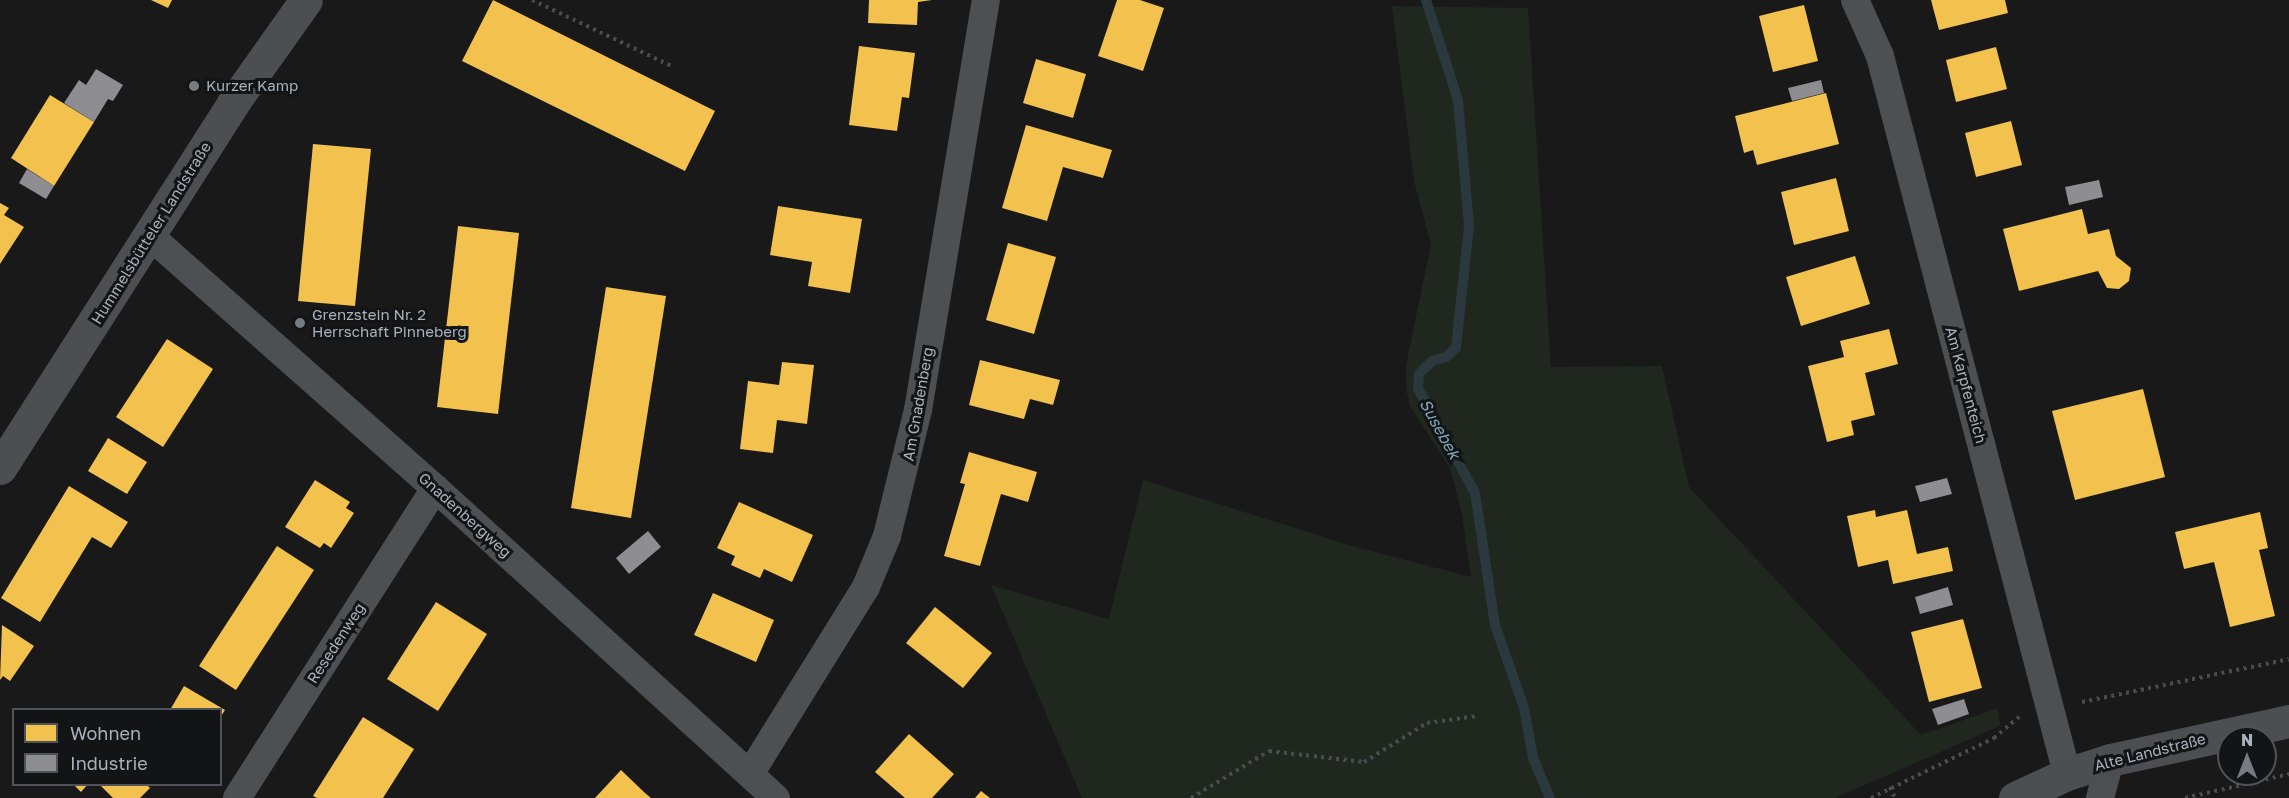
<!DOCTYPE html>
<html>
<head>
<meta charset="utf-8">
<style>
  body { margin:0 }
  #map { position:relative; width:2289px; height:798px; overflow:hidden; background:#19191a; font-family:"Golos Text",sans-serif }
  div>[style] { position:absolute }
  .green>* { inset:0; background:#1f271f }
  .homes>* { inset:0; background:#f2c14e }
  .industry>* { inset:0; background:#8d8d92 }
  .stream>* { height:10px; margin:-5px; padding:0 5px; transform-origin:5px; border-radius:5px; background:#2b383d }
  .path>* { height:4px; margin-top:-2px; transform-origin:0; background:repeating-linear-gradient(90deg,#494b4d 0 3px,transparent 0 7.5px) }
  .minor>* { height:28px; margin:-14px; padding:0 14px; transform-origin:14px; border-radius:14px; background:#4d5053 }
  .secondary>* { height:33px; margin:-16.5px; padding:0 16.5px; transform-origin:16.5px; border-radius:16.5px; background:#4c4e51 }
  .dots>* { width:16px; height:16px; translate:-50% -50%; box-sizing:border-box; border:3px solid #131416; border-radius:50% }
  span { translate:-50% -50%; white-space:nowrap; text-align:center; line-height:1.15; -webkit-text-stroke:6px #131416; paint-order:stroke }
  .poi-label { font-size:15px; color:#a9b2bb }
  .left { translate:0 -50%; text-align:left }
  .street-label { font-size:15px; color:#a9b2bb }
  .water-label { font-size:16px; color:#7ea8b9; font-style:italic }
  .legend { position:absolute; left:12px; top:708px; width:210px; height:78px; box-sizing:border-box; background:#131416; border:2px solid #4f5358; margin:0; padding:8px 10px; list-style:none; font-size:18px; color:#a9b2bb }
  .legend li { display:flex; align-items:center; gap:12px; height:30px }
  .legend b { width:30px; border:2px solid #4f5358 }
  .north { position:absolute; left:2217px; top:726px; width:60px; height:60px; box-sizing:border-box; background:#131416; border:2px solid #4f5358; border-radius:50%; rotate:0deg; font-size:16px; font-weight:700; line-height:24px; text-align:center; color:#a9b2bb }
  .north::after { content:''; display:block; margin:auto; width:21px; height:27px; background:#777c83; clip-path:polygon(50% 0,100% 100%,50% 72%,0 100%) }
</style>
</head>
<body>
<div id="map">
  <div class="green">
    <i style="clip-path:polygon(1392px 6px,1528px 8px,1551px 367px,1662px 366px,1689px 487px,1921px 735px,1998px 708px,2000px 726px,1835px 798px,1082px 798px,991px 585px,1109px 619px,1143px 480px,1352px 546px,1471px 577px,1462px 514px,1450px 468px,1410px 406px,1406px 388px,1406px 365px,1431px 244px,1414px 181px)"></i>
  </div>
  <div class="homes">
    <i style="clip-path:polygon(151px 0,172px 0,168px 8px)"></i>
    <i style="clip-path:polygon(493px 0,715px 111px,685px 171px,462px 61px)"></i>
    <i style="clip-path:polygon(869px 0,932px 0,918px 2px,917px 25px,868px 23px)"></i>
    <i style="clip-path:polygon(1117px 0,1140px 0,1164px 8px,1143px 71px,1098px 56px)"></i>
    <i style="clip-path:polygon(1931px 0,2005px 0,2008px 13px,1939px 30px)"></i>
    <i style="clip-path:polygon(1804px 5px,1818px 61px,1773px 72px,1759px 16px)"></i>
    <i style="clip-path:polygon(859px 46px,915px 53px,909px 98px,902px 97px,897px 131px,849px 125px)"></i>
    <i style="clip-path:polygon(1996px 47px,2007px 89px,1956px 102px,1946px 60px)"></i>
    <i style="clip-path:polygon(1036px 59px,1086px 74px,1073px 118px,1023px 103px)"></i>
    <i style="clip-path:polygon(1826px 93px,1839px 144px,1757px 165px,1753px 150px,1744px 153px,1735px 116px)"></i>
    <i style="clip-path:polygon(50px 95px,94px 122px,54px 186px,11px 158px)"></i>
    <i style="clip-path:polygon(2011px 121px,2022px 165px,1976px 177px,1965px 133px)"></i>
    <i style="clip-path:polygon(1026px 125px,1112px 150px,1103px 178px,1063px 167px,1047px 221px,1002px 208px)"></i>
    <i style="clip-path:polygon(313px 144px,371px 149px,355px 306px,298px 301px)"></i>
    <i style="clip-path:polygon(1836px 178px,1849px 231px,1794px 245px,1781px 192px)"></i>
    <i style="clip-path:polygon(0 203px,9px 208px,4px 215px,24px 227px,0 264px)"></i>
    <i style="clip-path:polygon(778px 206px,862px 219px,850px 293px,808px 286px,812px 262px,770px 255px)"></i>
    <i style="clip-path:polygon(2082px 209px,2088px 234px,2109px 229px,2116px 256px,2131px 268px,2129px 281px,2119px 289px,2107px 288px,2098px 271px,2019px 291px,2003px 229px)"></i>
    <i style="clip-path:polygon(458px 226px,519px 233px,498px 414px,437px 407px)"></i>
    <i style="clip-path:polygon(1008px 243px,1056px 257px,1034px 334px,986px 320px)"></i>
    <i style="clip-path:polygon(1855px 256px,1870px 304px,1801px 326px,1786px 277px)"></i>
    <i style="clip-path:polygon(606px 287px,666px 296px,631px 518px,571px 508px)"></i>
    <i style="clip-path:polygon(1889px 329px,1898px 364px,1865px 373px,1875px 415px,1851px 421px,1854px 435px,1827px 442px,1808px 366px,1844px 357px,1840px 341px)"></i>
    <i style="clip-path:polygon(167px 339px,213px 369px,163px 447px,116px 417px)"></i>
    <i style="clip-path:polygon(980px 360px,1060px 380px,1053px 405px,1030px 399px,1024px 419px,969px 405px)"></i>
    <i style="clip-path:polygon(782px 362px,814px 365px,807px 424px,777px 420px,773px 453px,740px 449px,748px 381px,779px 385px)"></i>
    <i style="clip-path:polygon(2143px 389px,2165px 477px,2075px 500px,2052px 411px)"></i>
    <i style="clip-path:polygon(108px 438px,147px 462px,127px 494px,88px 471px)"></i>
    <i style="clip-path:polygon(969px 452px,1037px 472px,1028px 502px,1001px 494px,980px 566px,944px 556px,965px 484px,960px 483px)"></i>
    <i style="clip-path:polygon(315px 480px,350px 502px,346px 508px,354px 513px,331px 548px,324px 543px,320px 548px,285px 527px)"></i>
    <i style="clip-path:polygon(69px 486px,128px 522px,111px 548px,92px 537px,40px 622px,1px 598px)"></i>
    <i style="clip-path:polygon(739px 502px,813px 535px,792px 582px,764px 569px,760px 578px,731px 565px,735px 556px,717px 548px)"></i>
    <i style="clip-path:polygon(1875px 510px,1876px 517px,1907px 510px,1917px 554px,1948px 547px,1953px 571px,1893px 584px,1888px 560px,1858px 567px,1847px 516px)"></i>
    <i style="clip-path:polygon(2260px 512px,2268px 548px,2259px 550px,2275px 616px,2230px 627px,2214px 562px,2184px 569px,2175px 532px)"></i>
    <i style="clip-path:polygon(277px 546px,314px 570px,236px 690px,199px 666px)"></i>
    <i style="clip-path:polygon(713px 593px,774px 620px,756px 662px,694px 635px)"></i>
    <i style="clip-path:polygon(436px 602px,487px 634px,438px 711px,387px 679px)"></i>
    <i style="clip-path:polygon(935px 607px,992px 653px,963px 688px,906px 643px)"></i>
    <i style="clip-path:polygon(1963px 619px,1982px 688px,1929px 702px,1911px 632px)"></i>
    <i style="clip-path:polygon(2px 625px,34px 646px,10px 681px,3px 676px,0 680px)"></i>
    <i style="clip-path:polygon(184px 686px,225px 710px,220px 718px,220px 710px,170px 710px)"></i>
    <i style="clip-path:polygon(363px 717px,414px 749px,383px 798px,317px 798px,313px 796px)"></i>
    <i style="clip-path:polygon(909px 734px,954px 774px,932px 798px,905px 798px,875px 772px)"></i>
    <i style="clip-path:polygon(621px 770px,645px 793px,651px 798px,595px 798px)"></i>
    <i style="clip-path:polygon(73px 784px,88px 784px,81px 792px)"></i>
    <i style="clip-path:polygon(99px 784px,146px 784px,150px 788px,140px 798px,113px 798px)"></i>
    <i style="clip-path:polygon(981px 791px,990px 798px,975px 798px)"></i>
  </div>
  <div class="industry">
    <i style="clip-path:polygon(96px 69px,123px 85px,113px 101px,108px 99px,94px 122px,64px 103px,79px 80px,86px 85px)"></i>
    <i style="clip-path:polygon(1821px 80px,1824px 93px,1792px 101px,1788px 88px)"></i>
    <i style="clip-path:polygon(27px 169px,54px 186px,46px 199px,19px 183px)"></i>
    <i style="clip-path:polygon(2099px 180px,2103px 197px,2069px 205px,2065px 187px)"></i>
    <i style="clip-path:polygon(1947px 478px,1952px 494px,1920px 502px,1915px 486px)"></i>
    <i style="clip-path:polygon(648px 531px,661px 547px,629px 574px,616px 558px)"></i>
    <i style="clip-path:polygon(1948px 587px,1953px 605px,1920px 614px,1915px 597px)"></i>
    <i style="clip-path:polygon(1964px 699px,1969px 714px,1938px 725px,1932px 709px)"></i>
  </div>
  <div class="stream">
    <i style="left:1426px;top:0;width:105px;rotate:72.3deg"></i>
    <i style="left:1458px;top:100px;width:126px;rotate:85deg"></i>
    <i style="left:1469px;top:226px;width:123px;rotate:96.1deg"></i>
    <i style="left:1456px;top:348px;width:13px;rotate:138deg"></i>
    <i style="left:1446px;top:357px;width:15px;rotate:164deg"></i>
    <i style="left:1432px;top:361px;width:18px;rotate:135deg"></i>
    <i style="left:1419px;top:374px;width:14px;rotate:94deg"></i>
    <i style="left:1418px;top:388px;width:119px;rotate:61.5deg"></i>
    <i style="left:1475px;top:493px;width:134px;rotate:81.4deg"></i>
    <i style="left:1495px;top:625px;width:88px;rotate:70.7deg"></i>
    <i style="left:1524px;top:708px;width:51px;rotate:79.8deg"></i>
    <i style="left:1533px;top:758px;width:43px;rotate:67deg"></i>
  </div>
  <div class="path">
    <i style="left:532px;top:0;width:157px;rotate:25.3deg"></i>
    <i style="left:2082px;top:702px;width:211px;rotate:-11.7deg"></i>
    <i style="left:1890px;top:787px;width:12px;rotate:66deg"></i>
    <i style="left:1191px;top:798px;width:91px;rotate:-31.1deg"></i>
    <i style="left:1269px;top:751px;width:96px;rotate:6.6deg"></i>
    <i style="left:1364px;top:762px;width:74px;rotate:-31.8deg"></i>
    <i style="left:1427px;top:723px;width:50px;rotate:-8deg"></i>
    <i style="left:1871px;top:798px;width:137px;rotate:-26deg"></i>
    <i style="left:1994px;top:738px;width:33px;rotate:-40deg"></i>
    <i style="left:2185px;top:798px;width:107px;rotate:-13deg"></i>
  </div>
  <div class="minor">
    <i style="left:1855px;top:0;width:61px;rotate:65.9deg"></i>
    <i style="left:1880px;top:56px;width:742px;rotate:75.4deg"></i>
    <i style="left:150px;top:236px;width:380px;rotate:41.5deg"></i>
    <i style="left:435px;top:488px;width:461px;rotate:42.3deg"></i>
    <i style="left:750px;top:774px;width:220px;rotate:-58.2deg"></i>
    <i style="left:866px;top:587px;width:55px;rotate:-67.6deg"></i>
    <i style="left:887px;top:536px;width:130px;rotate:-76.2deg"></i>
    <i style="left:918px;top:410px;width:416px;rotate:-80.6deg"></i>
    <i style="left:237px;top:798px;width:368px;rotate:-57.4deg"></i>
    <i style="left:2100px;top:798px;width:39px;rotate:-75deg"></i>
  </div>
  <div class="secondary">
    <i style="left:0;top:468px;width:433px;rotate:-57.4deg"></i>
    <i style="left:233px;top:103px;width:126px;rotate:-54.7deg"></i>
    <i style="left:2015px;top:798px;width:57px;rotate:-24.8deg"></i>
    <i style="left:2067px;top:774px;width:45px;rotate:-18deg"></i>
    <i style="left:2110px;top:760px;width:183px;rotate:-12.3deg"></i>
  </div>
  <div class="dots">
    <i style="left:194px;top:86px;background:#777c83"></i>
    <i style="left:300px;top:323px;background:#777c83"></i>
  </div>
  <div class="poi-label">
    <span class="left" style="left:206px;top:86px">Kurzer Kamp</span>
    <span class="left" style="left:312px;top:323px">Grenzstein Nr. 2<br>Herrschaft Pinneberg</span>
  </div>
  <div class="street-label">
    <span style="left:151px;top:233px;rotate:-58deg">Hummelsbütteler Landstraße</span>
    <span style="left:1966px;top:385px;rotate:75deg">Am Karpfenteich</span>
    <span style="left:918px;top:404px;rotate:-80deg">Am Gnadenberg</span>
    <span style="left:465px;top:515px;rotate:42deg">Gnadenbergweg</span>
    <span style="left:336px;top:643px;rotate:-57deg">Resedenweg</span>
    <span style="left:2150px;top:752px;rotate:-14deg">Alte Landstraße</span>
  </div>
  <div class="water-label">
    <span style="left:1440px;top:429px;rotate:61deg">Susebek</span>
  </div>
  <ul class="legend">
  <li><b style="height:16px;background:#f2c14e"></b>Wohnen</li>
  <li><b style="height:16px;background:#8d8d92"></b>Industrie</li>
  </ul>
  <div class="north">N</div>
</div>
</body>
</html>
